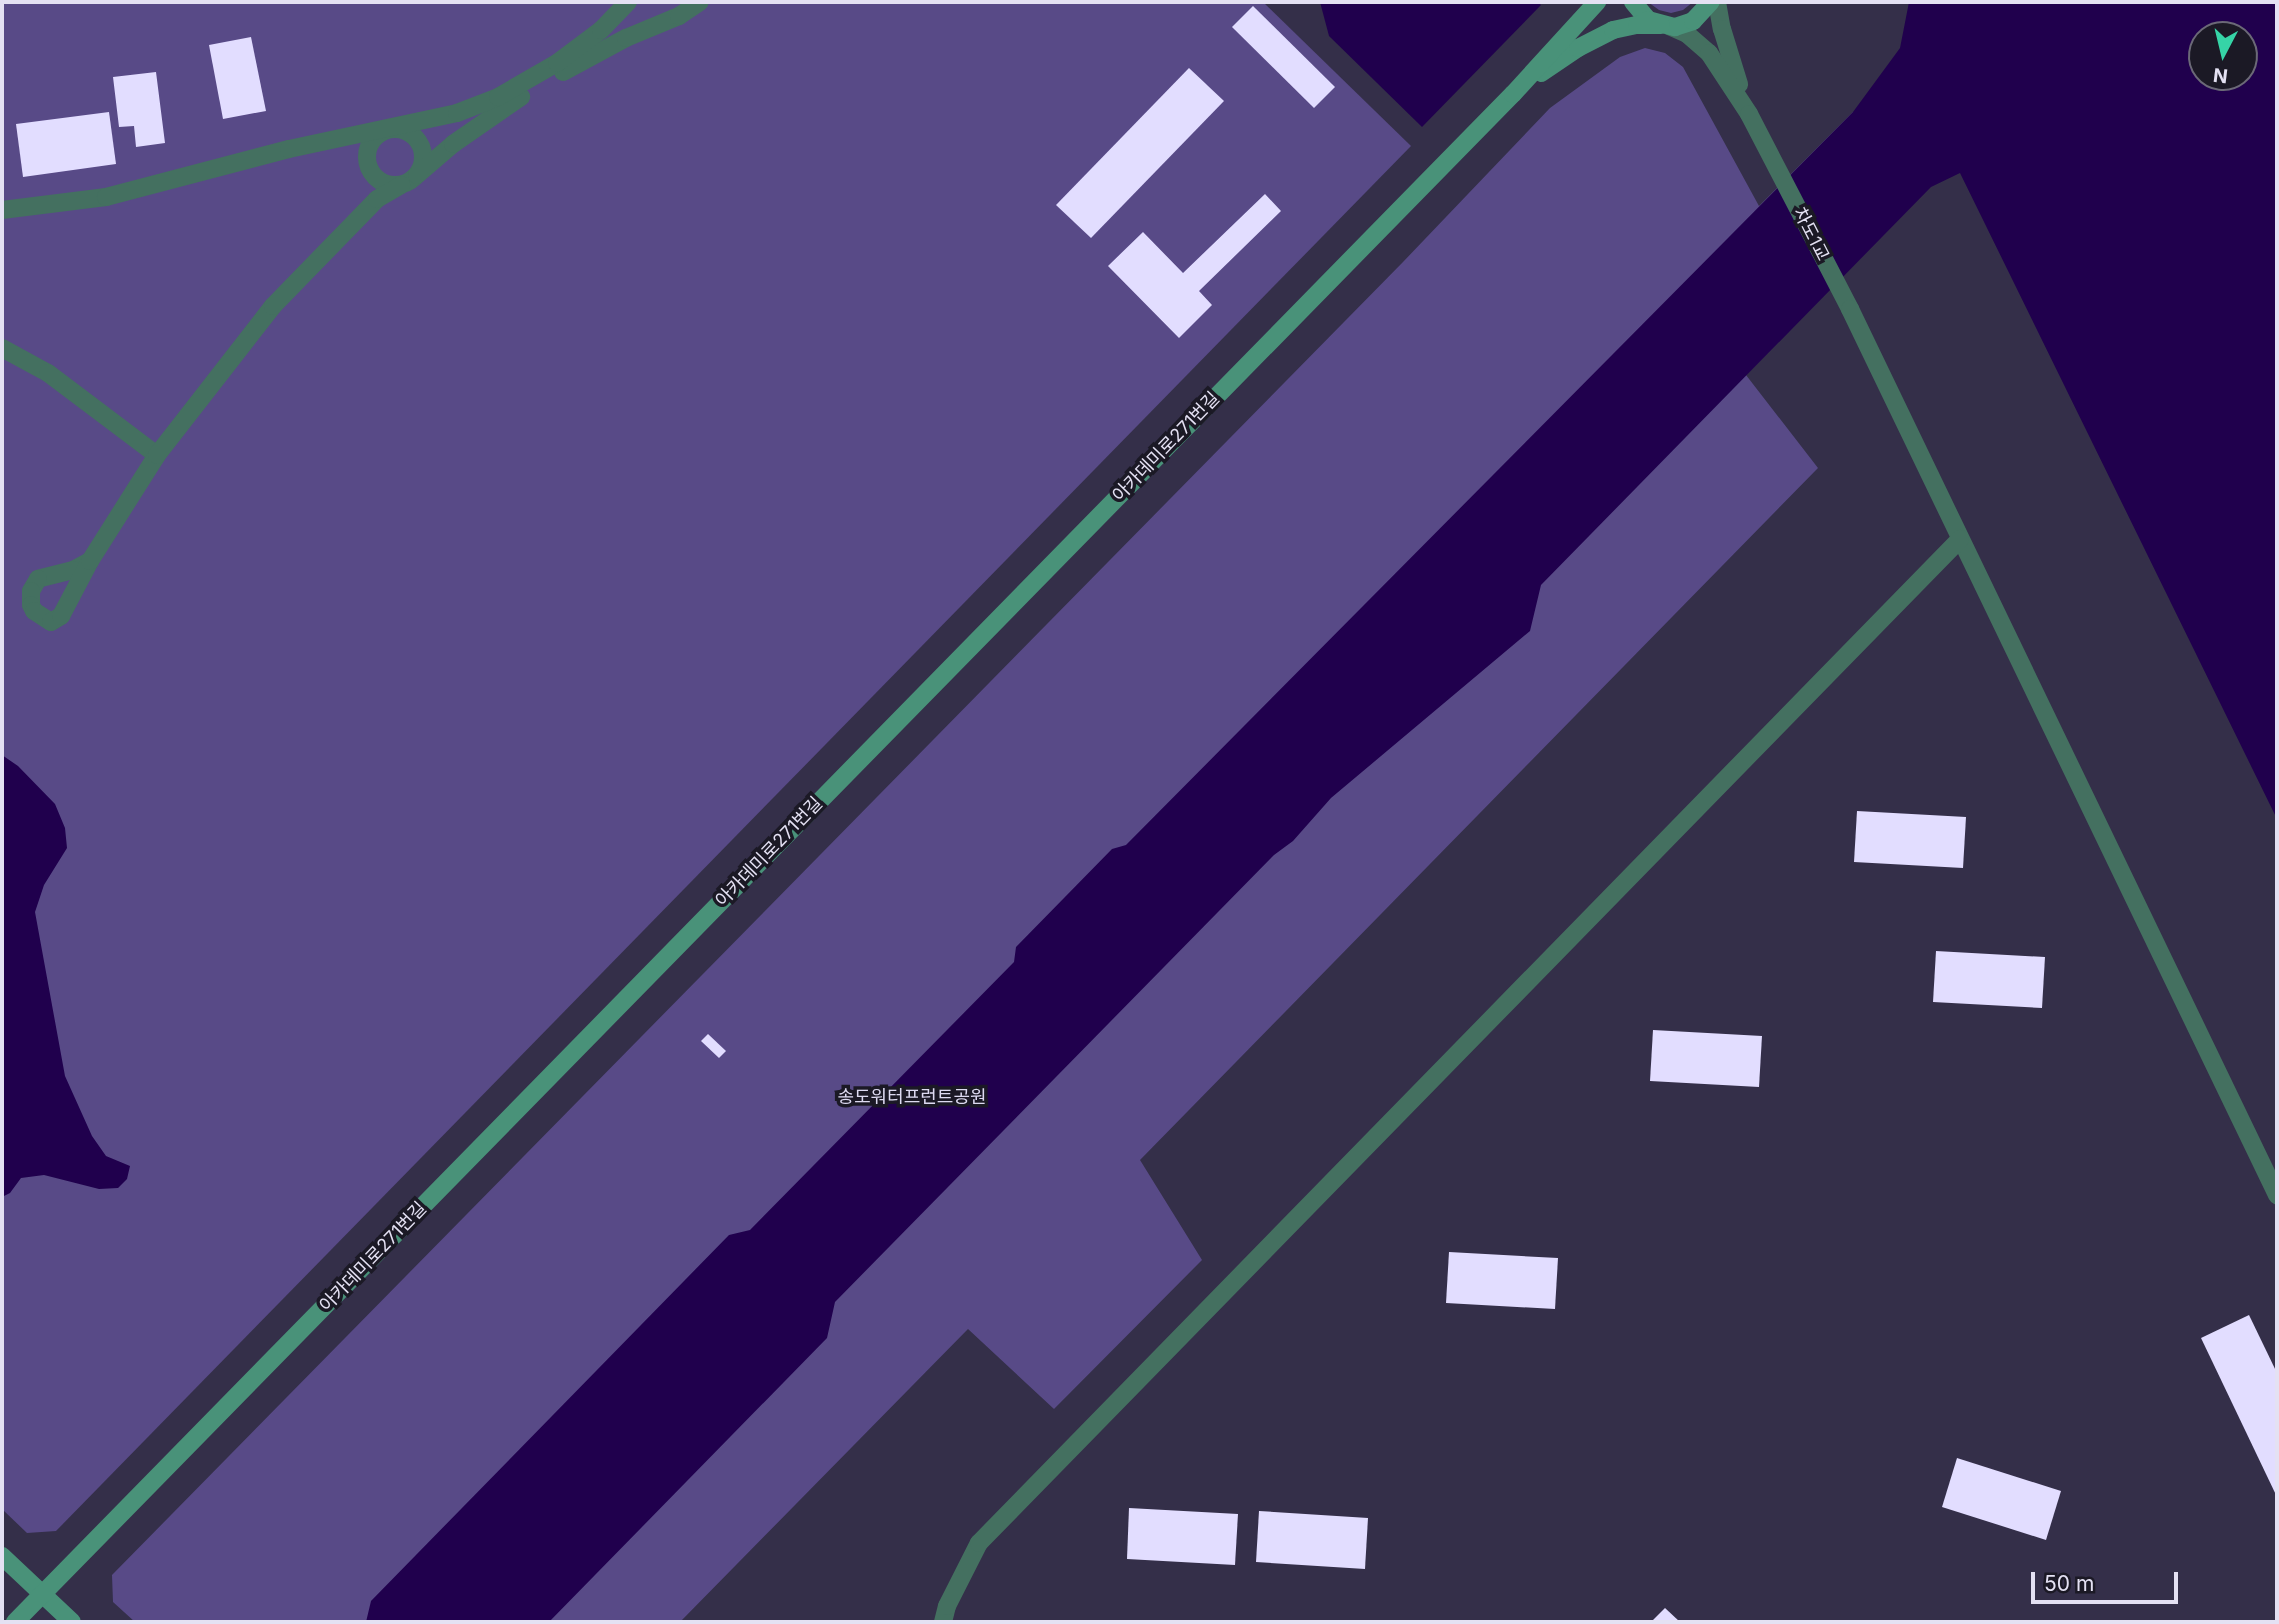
<!DOCTYPE html>
<html>
<head>
<meta charset="utf-8">
<style>
  body { margin:0 }
  #map { position:relative; width:2279px; height:1624px; overflow:hidden; background:#342f49; font-family:Inter,"Noto Sans KR",sans-serif }
  div>[style] { position:absolute }
  .green>* { inset:0; background:#584a87 }
  .water>* { inset:0; background:#20004d }
  .building>* { inset:0; background:#e2ddff }
  .street>* { height:18px; margin:-9px; padding:0 9px; transform-origin:9px; border-radius:9px; background:#447060 }
  .street>.ring { margin:-9px; padding:0; box-sizing:content-box; background:none; border:18px solid #447060; border-radius:50% }
  .secondary>* { height:18px; margin:-9px; padding:0 9px; transform-origin:9px; border-radius:9px; background:#499279 }
  span { translate:-50% -50%; white-space:nowrap; text-align:center; line-height:1.15; -webkit-text-stroke:7px #1b1925; paint-order:stroke }
  .street-label { font-size:18px; color:#e4e1f3 }
  .park-label { font-size:18px; color:#dddaf1 }
  .frame { position:absolute; inset:0; border:4px solid #e4e1f3; pointer-events:none }
  .north { position:absolute; left:2188px; top:21px; width:70px; height:70px; box-sizing:border-box; background:#1b1925; border:2px solid #6b6977; border-radius:50%; rotate:187deg; font-size:19px; font-weight:700; line-height:28px; text-align:center; color:#e4e1f3 }
  .north::after { content:''; display:block; margin:auto; width:24px; height:32px; background:#36d4a7; clip-path:polygon(50% 0,100% 100%,50% 72%,0 100%) }
  .scale { position:absolute; left:2031px; top:1572px; width:147px; height:32px; box-sizing:border-box; border:4px solid #e4e1f3; border-top:0; padding-left:9px; font-size:21px; line-height:24px; white-space:nowrap; color:#e4e1f3; -webkit-text-stroke:5px #1b1925; paint-order:stroke }
</style>
</head>
<body>
<div id="map">
  <div class="green">
    <i style="clip-path:polygon(2px 2px,1263px 2px,1411px 146px,56px 1531px,27px 1533px,2px 1509px)"></i>
    <i style="clip-path:polygon(1648px 2px,1693px 2px,1683px 10px,1671px 13px,1659px 10px)"></i>
    <i style="clip-path:polygon(1645px 48px,1665px 53px,1683px 67px,1759px 206px,1853px 112px,1931px 186px,1746px 375px,1818px 468px,1140px 1160px,1202px 1260px,1054px 1409px,968px 1329px,680px 1622px,135px 1622px,113px 1602px,112px 1575px,1403px 262px,1550px 108px,1620px 57px)"></i>
  </div>
  <div class="water">
    <i style="clip-path:polygon(1320px 2px,1538px 2px,1541px 5px,1422px 127px,1329px 36px)"></i>
    <i style="clip-path:polygon(evenodd,1909px 2px,2277px 2px,2277px 819px,1960px 173px,1931px 187px,1541px 585px,1530px 631px,1331px 798px,1293px 841px,1274px 855px,835px 1302px,827px 1338px,549px 1622px,366px 1622px,371px 1601px,729px 1235px,750px 1230px,1014px 962px,1016px 947px,1112px 849px,1126px 845px,1853px 112px,1900px 48px,1909px 2px,2202px 35px,2244px 35px,2244px 77px,2202px 77px,2202px 35px)"></i>
    <i style="clip-path:polygon(2px 755px,18px 766px,55px 804px,65px 828px,67px 848px,44px 885px,35px 912px,65px 1076px,92px 1136px,106px 1156px,130px 1166px,127px 1179px,118px 1188px,99px 1189px,44px 1175px,21px 1178px,10px 1193px,2px 1197px)"></i>
  </div>
  <div class="building">
    <i style="clip-path:polygon(1253px 6px,1335px 87px,1314px 108px,1232px 27px)"></i>
    <i style="clip-path:polygon(251px 37px,266px 111px,223px 119px,209px 45px)"></i>
    <i style="clip-path:polygon(1189px 68px,1224px 101px,1091px 238px,1056px 205px)"></i>
    <i style="clip-path:polygon(156px 72px,165px 143px,136px 147px,134px 126px,119px 127px,113px 77px)"></i>
    <i style="clip-path:polygon(109px 112px,116px 164px,23px 177px,16px 124px)"></i>
    <i style="clip-path:polygon(1265px 194px,1281px 211px,1199px 291px,1212px 305px,1179px 338px,1108px 266px,1143px 232px,1183px 273px)"></i>
    <i style="clip-path:polygon(1857px 811px,1966px 817px,1963px 868px,1854px 862px)"></i>
    <i style="clip-path:polygon(1936px 951px,2045px 957px,2042px 1008px,1933px 1002px)"></i>
    <i style="clip-path:polygon(1653px 1030px,1762px 1036px,1759px 1087px,1650px 1081px)"></i>
    <i style="clip-path:polygon(708px 1034px,726px 1051px,719px 1058px,701px 1041px)"></i>
    <i style="clip-path:polygon(1449px 1252px,1558px 1258px,1555px 1309px,1446px 1303px)"></i>
    <i style="clip-path:polygon(2249px 1315px,2277px 1373px,2277px 1497px,2201px 1338px)"></i>
    <i style="clip-path:polygon(1957px 1458px,2061px 1491px,2046px 1540px,1942px 1507px)"></i>
    <i style="clip-path:polygon(1129px 1508px,1238px 1514px,1235px 1565px,1127px 1559px)"></i>
    <i style="clip-path:polygon(1259px 1511px,1368px 1518px,1365px 1569px,1256px 1562px)"></i>
    <i style="clip-path:polygon(1665px 1608px,1680px 1622px,1651px 1622px)"></i>
  </div>
  <div class="street">
    <i style="left:1717px;top:2px;width:27px;rotate:80deg"></i>
    <i style="left:1722px;top:29px;width:58px;rotate:72.8deg"></i>
    <i style="left:1669px;top:26px;width:20px;rotate:24deg"></i>
    <i style="left:1687px;top:34px;width:29px;rotate:41deg"></i>
    <i style="left:1709px;top:53px;width:73px;rotate:56.7deg"></i>
    <i style="left:1749px;top:114px;width:220px;rotate:62.6deg"></i>
    <i style="left:1850px;top:309px;width:984px;rotate:64.27deg"></i>
    <i style="left:563px;top:72px;width:72px;rotate:-28.4deg"></i>
    <i style="left:626px;top:38px;width:57px;rotate:-22.5deg"></i>
    <i style="left:679px;top:16px;width:25px;rotate:-34deg"></i>
    <i class="ring" style="left:367px;top:129px;width:38px;height:38px"></i>
    <i style="left:417px;top:175px;width:48px;rotate:-40.7deg"></i>
    <i style="left:453px;top:144px;width:83px;rotate:-34.7deg"></i>
    <i style="left:2px;top:210px;width:105px;rotate:-7.1deg"></i>
    <i style="left:106px;top:197px;width:189px;rotate:-14.7deg"></i>
    <i style="left:289px;top:149px;width:172px;rotate:-12.1deg"></i>
    <i style="left:457px;top:113px;width:44px;rotate:-21.3deg"></i>
    <i style="left:498px;top:97px;width:68px;rotate:-30deg"></i>
    <i style="left:557px;top:63px;width:55px;rotate:-36.9deg"></i>
    <i style="left:601px;top:30px;width:39px;rotate:-46deg"></i>
    <i style="left:2px;top:348px;width:52px;rotate:28.5deg"></i>
    <i style="left:48px;top:373px;width:136px;rotate:37deg"></i>
    <i style="left:90px;top:561px;width:19px;rotate:152deg"></i>
    <i style="left:73px;top:570px;width:36px;rotate:166deg"></i>
    <i style="left:38px;top:579px;width:14px;rotate:120deg"></i>
    <i style="left:31px;top:591px;width:14px;rotate:90deg"></i>
    <i style="left:31px;top:605px;width:7px;rotate:63deg"></i>
    <i style="left:34px;top:611px;width:20px;rotate:33deg"></i>
    <i style="left:51px;top:622px;width:12px;rotate:-31deg"></i>
    <i style="left:61px;top:616px;width:62px;rotate:-62.2deg"></i>
    <i style="left:90px;top:561px;width:125px;rotate:-57.7deg"></i>
    <i style="left:157px;top:455px;width:189px;rotate:-52.1deg"></i>
    <i style="left:273px;top:306px;width:149px;rotate:-45.8deg"></i>
    <i style="left:377px;top:199px;width:28px;rotate:-30deg"></i>
    <i style="left:943px;top:1622px;width:16px;rotate:-76deg"></i>
    <i style="left:947px;top:1606px;width:71px;rotate:-63.1deg"></i>
    <i style="left:979px;top:1543px;width:1404px;rotate:-45.66deg"></i>
  </div>
  <div class="secondary">
    <i style="left:1633px;top:2px;width:23px;rotate:50deg"></i>
    <i style="left:1648px;top:20px;width:28px;rotate:15deg"></i>
    <i style="left:1675px;top:27px;width:19px;rotate:-18deg"></i>
    <i style="left:1693px;top:21px;width:26px;rotate:-47deg"></i>
    <i style="left:1541px;top:73px;width:45px;rotate:-34deg"></i>
    <i style="left:1578px;top:48px;width:39px;rotate:-27deg"></i>
    <i style="left:1613px;top:30px;width:25px;rotate:-12deg"></i>
    <i style="left:1637px;top:25px;width:24px"></i>
    <i style="left:2px;top:1556px;width:96px;rotate:43.3deg"></i>
    <i style="left:15px;top:1622px;width:2140px;rotate:-45.57deg"></i>
    <i style="left:1513px;top:94px;width:125px;rotate:-47.6deg"></i>
  </div>
  <div class="street-label">
    <span style="left:1811px;top:234px;rotate:63deg">차도1교</span>
    <span style="left:1166px;top:447px;rotate:-46deg">아카데미로271번길</span>
    <span style="left:769px;top:852px;rotate:-46deg">아카데미로271번길</span>
    <span style="left:373px;top:1257px;rotate:-46deg">아카데미로271번길</span>
  </div>
  <div class="park-label">
    <span style="left:912px;top:1097px">송도워터프런트공원</span>
  </div>
  <div class="frame"></div>
  <div class="north">N</div>
  <div class="scale">50 m</div>
</div>
</body>
</html>
